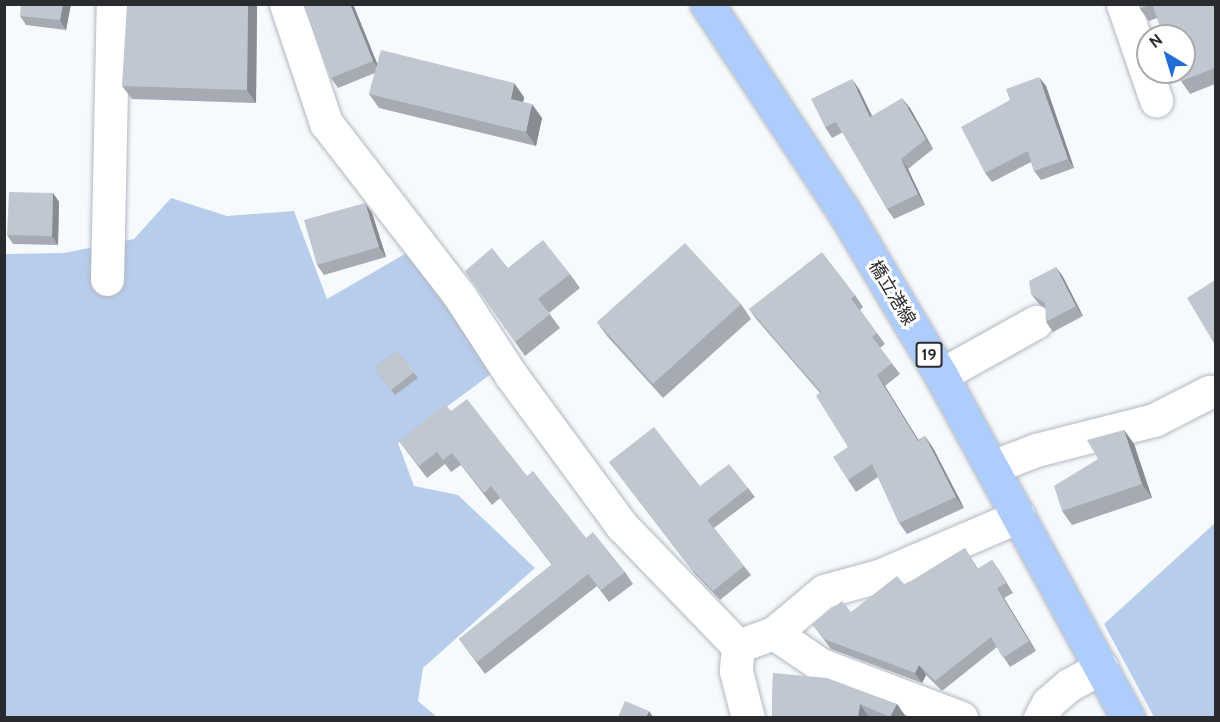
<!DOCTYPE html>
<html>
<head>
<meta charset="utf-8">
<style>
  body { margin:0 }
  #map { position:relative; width:1220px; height:722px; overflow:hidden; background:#f7fafd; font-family:Cabin,"Noto Sans JP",sans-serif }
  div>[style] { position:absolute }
  .green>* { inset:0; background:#b8cceb }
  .roads { filter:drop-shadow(0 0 2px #b2b8c0) drop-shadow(0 0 2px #b2b8c0) }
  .minor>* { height:33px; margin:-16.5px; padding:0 16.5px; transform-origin:16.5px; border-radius:16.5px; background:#fff }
  .major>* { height:33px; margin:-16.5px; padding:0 16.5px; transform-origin:16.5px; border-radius:16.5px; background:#aecdfd }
  .wall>* { inset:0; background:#a6abb3 }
  .shaded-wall>* { inset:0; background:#878b92 }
  .building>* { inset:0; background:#c1c7d0 }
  span { translate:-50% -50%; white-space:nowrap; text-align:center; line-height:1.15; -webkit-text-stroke:6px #fff; paint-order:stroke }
  .shield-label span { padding:2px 4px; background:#fff; border:2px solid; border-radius:4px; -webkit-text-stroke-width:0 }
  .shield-label { font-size:16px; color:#292b2f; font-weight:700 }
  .street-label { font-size:18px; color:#292b2f }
  .frame { position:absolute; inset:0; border:6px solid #292b2f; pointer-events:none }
  .north { position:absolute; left:1136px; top:24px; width:60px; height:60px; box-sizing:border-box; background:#fff; border:2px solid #a9aaac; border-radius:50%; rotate:322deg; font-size:16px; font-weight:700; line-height:24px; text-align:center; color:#292b2f }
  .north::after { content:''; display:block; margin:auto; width:21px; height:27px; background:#206bd6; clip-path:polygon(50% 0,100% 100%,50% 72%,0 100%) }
</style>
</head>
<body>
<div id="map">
  <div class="green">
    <i style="clip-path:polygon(171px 198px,227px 216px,294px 211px,327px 299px,410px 251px,491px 374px,398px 443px,414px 486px,458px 495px,535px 568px,423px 668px,418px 701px,437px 717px,5px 718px,5px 254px,64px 253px,134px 239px)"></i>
    <i style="clip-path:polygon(1215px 523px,1215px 717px,1154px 717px,1104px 624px)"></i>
  </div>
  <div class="roads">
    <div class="minor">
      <i style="left:286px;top:4px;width:126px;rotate:71.4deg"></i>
      <i style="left:326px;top:123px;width:217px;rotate:52.3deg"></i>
      <i style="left:459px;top:295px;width:95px;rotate:57deg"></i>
      <i style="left:511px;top:375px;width:187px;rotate:53.7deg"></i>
      <i style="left:622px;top:526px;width:167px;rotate:46deg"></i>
      <i style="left:1123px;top:4px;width:102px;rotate:71deg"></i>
      <i style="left:107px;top:279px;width:275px;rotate:-88.8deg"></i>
      <i style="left:941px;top:375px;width:109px;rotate:-29.2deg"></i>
      <i style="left:992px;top:467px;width:47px;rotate:-21.1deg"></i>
      <i style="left:1036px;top:450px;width:122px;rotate:-14.3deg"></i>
      <i style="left:1154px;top:420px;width:62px;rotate:-27deg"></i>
      <i style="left:774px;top:633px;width:57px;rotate:34.2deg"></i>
      <i style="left:821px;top:665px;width:150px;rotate:20.7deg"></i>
      <i style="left:738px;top:646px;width:38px;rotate:-20deg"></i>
      <i style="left:774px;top:633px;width:65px;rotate:-40deg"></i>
      <i style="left:824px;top:591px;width:57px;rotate:-15.3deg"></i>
      <i style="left:879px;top:576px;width:152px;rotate:-23.2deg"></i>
      <i style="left:738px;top:646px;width:25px;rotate:95deg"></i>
      <i style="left:736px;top:671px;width:49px;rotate:75.7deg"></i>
      <i style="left:1040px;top:718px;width:17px;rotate:-62deg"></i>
      <i style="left:1048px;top:703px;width:28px;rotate:-41deg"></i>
      <i style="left:1069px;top:685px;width:37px;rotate:-29deg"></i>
    </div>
    <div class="major">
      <i style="left:707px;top:4px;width:247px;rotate:56.6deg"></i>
      <i style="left:843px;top:210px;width:192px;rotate:59.3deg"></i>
      <i style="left:941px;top:375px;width:391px;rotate:61.4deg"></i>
    </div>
  </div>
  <div class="wall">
    <i style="clip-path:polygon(71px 4px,66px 30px,26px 25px,20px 16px)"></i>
    <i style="clip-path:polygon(257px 4px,256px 103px,132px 99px,122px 86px)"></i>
    <i style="clip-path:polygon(303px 4px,353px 4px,377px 63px,524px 97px,523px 102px,542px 118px,536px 146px,379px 108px,369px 94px,375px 73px,338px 88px,331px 78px)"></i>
    <i style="clip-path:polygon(1139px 4px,1215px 4px,1215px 84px,1190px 94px,1181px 81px,1157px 18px,1149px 21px,1140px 9px)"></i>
    <i style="clip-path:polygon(1046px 86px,1074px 168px,1041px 180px,1034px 171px,1031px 162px,992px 182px,985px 173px)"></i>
    <i style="clip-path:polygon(859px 89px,872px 116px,910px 108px,933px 149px,908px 169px,925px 205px,894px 219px,887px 209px,843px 132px,832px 138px,825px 127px)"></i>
    <i style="clip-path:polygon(53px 193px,59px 202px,58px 245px,13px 244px,7px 235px)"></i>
    <i style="clip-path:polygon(372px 213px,386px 257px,324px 275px,317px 265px)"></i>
    <i style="clip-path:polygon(1056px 267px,1063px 277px,1083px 316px,1053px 332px,1046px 322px,1046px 309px,1039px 304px,1031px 294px)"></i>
    <i style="clip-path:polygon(508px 268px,570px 274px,580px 288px,549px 313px,560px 328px,525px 356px,465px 271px)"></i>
    <i style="clip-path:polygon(855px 295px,863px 307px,860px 310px,885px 344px,880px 348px,900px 374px,885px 386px,918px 440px,925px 436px,933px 448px,964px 508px,907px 534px,899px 523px,878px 477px,856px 492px,848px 480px,848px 447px,820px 393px,757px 320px,749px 309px)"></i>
    <i style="clip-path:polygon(741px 304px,751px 319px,663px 398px,607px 336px,597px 322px)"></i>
    <i style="clip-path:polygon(397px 351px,418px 378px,395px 395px,374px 368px)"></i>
    <i style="clip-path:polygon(451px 411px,527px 476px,586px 538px,625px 572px,633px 584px,609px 602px,597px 586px,485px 674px,459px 639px,552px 565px,500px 498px,492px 505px,461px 465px,451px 472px,445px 464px,427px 478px,399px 441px)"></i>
    <i style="clip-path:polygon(1124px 430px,1134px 444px,1152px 498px,1072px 525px,1062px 511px,1098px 459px)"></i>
    <i style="clip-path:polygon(609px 462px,700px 486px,748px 488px,755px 497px,714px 528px,751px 575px,720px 600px,695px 574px)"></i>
    <i style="clip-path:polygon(965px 548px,978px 569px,992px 560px,999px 570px,1013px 593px,1004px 598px,1036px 651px,1010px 667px,997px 647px,942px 691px,926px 675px,922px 683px,831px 649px,812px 624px,851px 612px,905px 585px)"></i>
    <i style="clip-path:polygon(773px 673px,897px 704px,906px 717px,772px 717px)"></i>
  </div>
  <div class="shaded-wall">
    <i style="clip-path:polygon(63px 4px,71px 4px,66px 30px,60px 20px)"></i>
    <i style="clip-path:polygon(248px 4px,257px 4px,256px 103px,247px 90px)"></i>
    <i style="clip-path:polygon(350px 4px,353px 4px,380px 71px,373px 61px)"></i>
    <i style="clip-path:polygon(1039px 77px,1046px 86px,1074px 168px,1068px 159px)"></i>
    <i style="clip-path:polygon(852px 79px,859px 89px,877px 127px,870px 117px)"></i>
    <i style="clip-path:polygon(514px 83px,524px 97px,521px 113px,511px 99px)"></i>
    <i style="clip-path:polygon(902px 98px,910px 108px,933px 149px,926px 139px)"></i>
    <i style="clip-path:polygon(532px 104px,542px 118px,536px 146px,526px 132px)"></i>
    <i style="clip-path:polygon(901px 159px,908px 169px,925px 205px,918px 194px)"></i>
    <i style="clip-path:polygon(53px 193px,59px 202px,58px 245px,52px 236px)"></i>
    <i style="clip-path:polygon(365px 203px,372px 213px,386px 257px,379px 247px)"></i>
    <i style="clip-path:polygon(1056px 267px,1063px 277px,1083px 316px,1076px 306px)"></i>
    <i style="clip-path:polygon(877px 375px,885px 386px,926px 452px,918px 441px)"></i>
    <i style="clip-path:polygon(1124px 430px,1134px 444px,1152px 498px,1142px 484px)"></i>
    <i style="clip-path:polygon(925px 436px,933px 448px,964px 508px,956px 497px)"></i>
    <i style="clip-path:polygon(997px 588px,1004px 598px,1036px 651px,1029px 641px)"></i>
    <i style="clip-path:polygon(919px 665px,926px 675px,922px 683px,915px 673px)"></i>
    <i style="clip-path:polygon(860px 704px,869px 717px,858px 717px)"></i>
    <i style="clip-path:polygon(897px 704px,906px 717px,890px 717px)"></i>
    <i style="clip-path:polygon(649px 711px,653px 717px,646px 717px)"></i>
  </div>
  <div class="building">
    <i style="clip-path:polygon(21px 4px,63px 4px,60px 20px,20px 16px)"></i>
    <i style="clip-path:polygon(127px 4px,248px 4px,247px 90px,122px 86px)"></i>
    <i style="clip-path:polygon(303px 4px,350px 4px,373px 61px,331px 78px)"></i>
    <i style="clip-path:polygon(1139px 4px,1151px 4px,1140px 9px)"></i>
    <i style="clip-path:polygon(1152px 4px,1215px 4px,1215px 68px,1181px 81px,1178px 72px,1184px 72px,1184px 36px,1164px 36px)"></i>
    <i style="clip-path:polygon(381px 50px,514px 83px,511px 99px,532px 104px,526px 132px,369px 94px)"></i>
    <i style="clip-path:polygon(1039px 77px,1068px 159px,1034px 171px,1028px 151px,985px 173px,961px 127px,1010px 100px,1006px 89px)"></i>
    <i style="clip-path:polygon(852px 79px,870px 117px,902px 98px,926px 139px,901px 159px,918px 194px,887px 209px,836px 122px,825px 127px,811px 99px)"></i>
    <i style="clip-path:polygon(9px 192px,53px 193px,52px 236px,7px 235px)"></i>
    <i style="clip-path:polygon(365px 203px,379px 247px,317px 265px,304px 220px)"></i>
    <i style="clip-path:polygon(543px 240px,570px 274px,538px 299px,550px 314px,515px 342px,465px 271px,492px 248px,508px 268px)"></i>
    <i style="clip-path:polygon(685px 243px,741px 304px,653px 384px,597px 322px)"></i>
    <i style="clip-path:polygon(822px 252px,855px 295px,851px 299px,877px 333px,872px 337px,892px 363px,877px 375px,918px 441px,925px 436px,956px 497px,899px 523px,872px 464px,848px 480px,833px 457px,848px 447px,816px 396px,821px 392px,749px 309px)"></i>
    <i style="clip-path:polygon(1056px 267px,1076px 306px,1046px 322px,1045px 303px,1031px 294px,1029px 281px)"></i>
    <i style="clip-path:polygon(1215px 280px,1215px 345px,1187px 298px)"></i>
    <i style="clip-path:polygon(397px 351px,414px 372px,391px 390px,374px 368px)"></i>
    <i style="clip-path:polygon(467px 399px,527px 476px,533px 471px,586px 538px,593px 532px,625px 572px,601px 590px,588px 574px,477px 662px,459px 639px,552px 564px,491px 486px,484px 493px,452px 453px,443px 460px,437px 452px,419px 466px,399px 441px,445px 404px,451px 411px)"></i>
    <i style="clip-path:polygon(654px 427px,700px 486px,729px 464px,748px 488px,707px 520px,744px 566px,713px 591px,688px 565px,609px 462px)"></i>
    <i style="clip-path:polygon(1124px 430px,1142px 484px,1062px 511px,1054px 486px,1098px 459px,1087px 440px)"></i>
    <i style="clip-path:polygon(965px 548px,977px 569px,992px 560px,1006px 583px,997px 588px,1029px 641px,1003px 658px,991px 637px,935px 681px,919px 665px,915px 673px,824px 639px,812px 624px,842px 601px,851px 612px,897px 576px,905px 585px)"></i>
    <i style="clip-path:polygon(773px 673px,827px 678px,897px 704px,890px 717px,860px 704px,858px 717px,772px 717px)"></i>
    <i style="clip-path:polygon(625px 701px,649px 711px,646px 717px,618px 717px)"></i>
  </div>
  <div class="shield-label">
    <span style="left:929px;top:355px">19</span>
  </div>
  <div class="street-label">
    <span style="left:892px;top:293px;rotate:59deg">橋立港線</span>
  </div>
  <div class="frame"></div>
  <div class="north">N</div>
</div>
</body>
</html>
